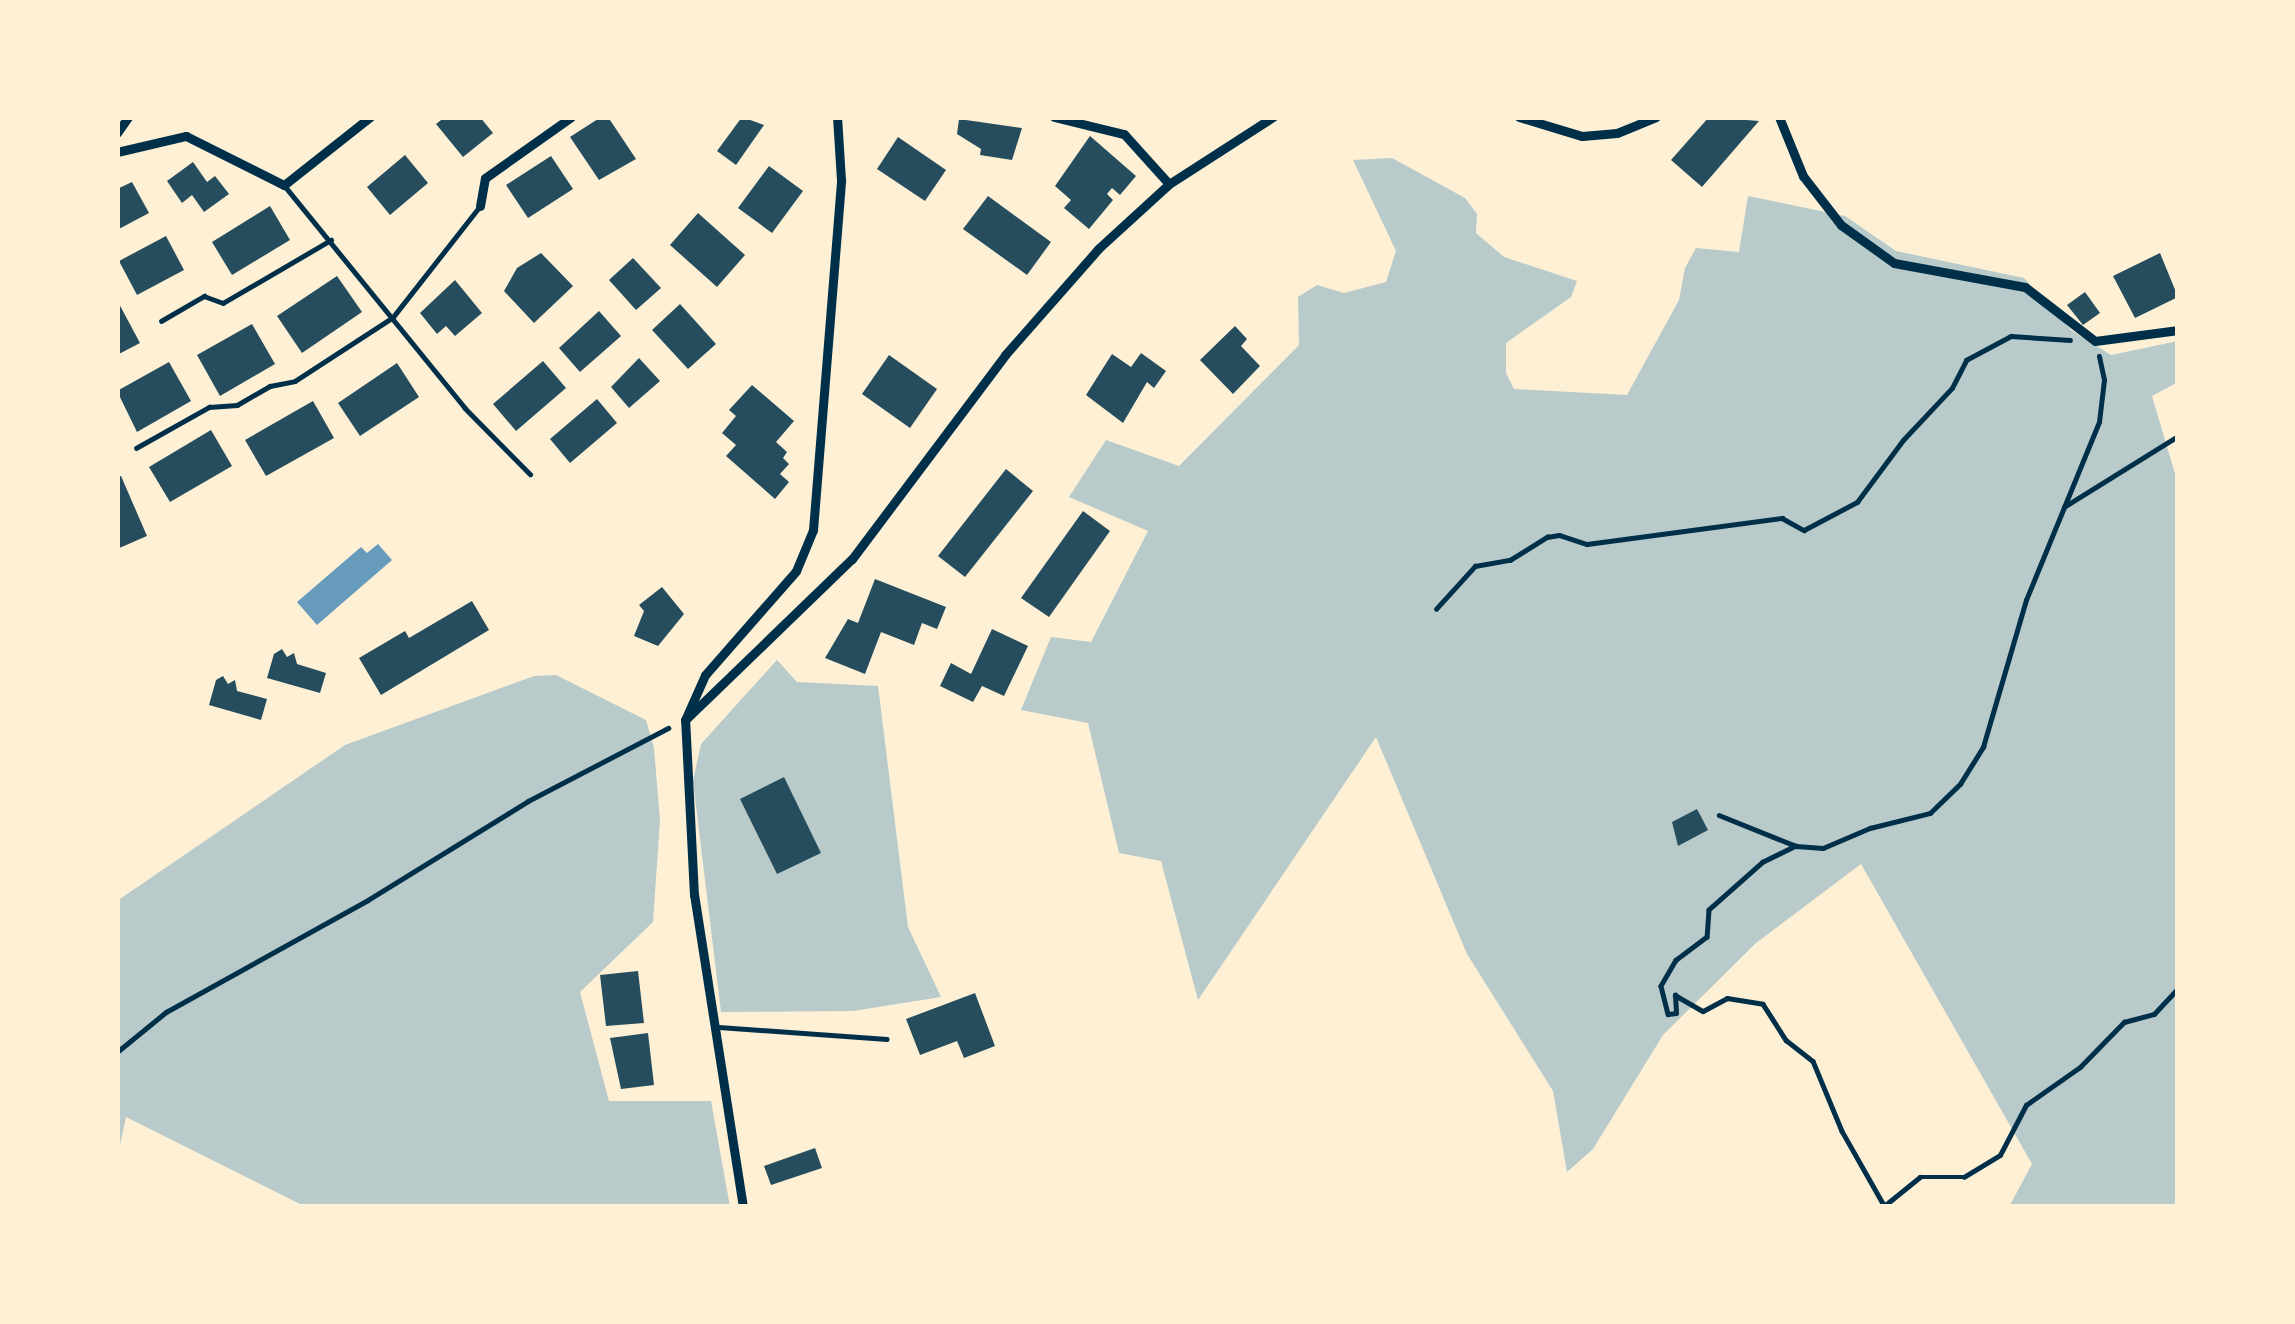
<!DOCTYPE html>
<html>
<head>
<meta charset="utf-8">
<style>
  body { margin:0 }
  #map { position:relative; width:2295px; height:1324px; overflow:hidden; background:#fdf0d5; font-family:"Public Sans",sans-serif }
  div>[style] { position:absolute }
  .green>* { inset:0; background:#b9caca }
  .water>* { inset:0; background:#669bbc }
  .building>* { inset:0; background:#264d5e }
  .path>* { height:4.5px; margin:-2.25px; padding:0 2.25px; transform-origin:2.25px; border-radius:2.25px; background:#003049 }
  .service>* { height:4.5px; margin:-2.25px; padding:0 2.25px; transform-origin:2.25px; border-radius:2.25px; background:#003049 }
  .minor>* { height:9px; margin:-4.5px; padding:0 4.5px; transform-origin:4.5px; border-radius:4.5px; background:#003049 }
  span { translate:-50% -50%; white-space:nowrap; text-align:center; line-height:1.15; -webkit-text-stroke:10px #fdf0d5; paint-order:stroke }
  .frame { position:absolute; inset:0; border:120px solid #fdf0d5; pointer-events:none }
</style>
</head>
<body>
<div id="map">
  <div class="green">
    <i style="clip-path:polygon(1392px 158px,1465px 198px,1477px 214px,1476px 233px,1504px 257px,1577px 281px,1571px 297px,1506px 343px,1506px 373px,1514px 389px,1627px 395px,1679px 300px,1685px 268px,1696px 248px,1739px 252px,1748px 196px,1845px 216px,1896px 251px,2024px 278px,2071px 330px,2111px 355px,2178px 341px,2178px 382px,2152px 396px,2178px 484px,2178px 1207px,2009px 1207px,2032px 1164px,1861px 864px,1756px 943px,1663px 1035px,1593px 1149px,1567px 1172px,1553px 1091px,1467px 954px,1376px 737px,1198px 1000px,1161px 861px,1119px 853px,1088px 723px,1021px 710px,1051px 637px,1091px 642px,1148px 531px,1069px 497px,1106px 440px,1179px 466px,1299px 345px,1298px 297px,1317px 285px,1344px 293px,1386px 282px,1396px 251px,1353px 160px)"></i>
    <i style="clip-path:polygon(777px 660px,797px 682px,878px 686px,908px 927px,941px 997px,853px 1011px,721px 1012px,693px 781px,701px 744px)"></i>
    <i style="clip-path:polygon(556px 675px,646px 720px,654px 748px,660px 820px,653px 922px,580px 992px,609px 1101px,711px 1101px,730px 1207px,306px 1207px,126px 1117px,117px 1159px,117px 901px,345px 745px,534px 676px)"></i>
  </div>
  <div class="water">
    <i style="clip-path:polygon(378px 544px,392px 560px,317px 625px,297px 602px,361px 547px,367px 553px)"></i>
  </div>
  <div class="building">
    <i style="clip-path:polygon(445px 117px,480px 117px,493px 133px,463px 157px,436px 124px)"></i>
    <i style="clip-path:polygon(601px 117px,608px 117px,636px 159px,599px 180px,570px 137px)"></i>
    <i style="clip-path:polygon(742px 117px,764px 125px,736px 165px,717px 151px)"></i>
    <i style="clip-path:polygon(1709px 117px,1759px 121px,1702px 187px,1671px 160px)"></i>
    <i style="clip-path:polygon(959px 119px,1022px 128px,1012px 160px,980px 155px,981px 149px,957px 134px)"></i>
    <i style="clip-path:polygon(1090px 136px,1136px 176px,1120px 195px,1112px 188px,1107px 194px,1113px 200px,1089px 229px,1064px 208px,1071px 200px,1055px 186px)"></i>
    <i style="clip-path:polygon(898px 137px,946px 170px,925px 201px,877px 169px)"></i>
    <i style="clip-path:polygon(405px 155px,428px 183px,390px 215px,367px 187px)"></i>
    <i style="clip-path:polygon(551px 156px,573px 189px,528px 218px,506px 185px)"></i>
    <i style="clip-path:polygon(193px 162px,207px 182px,215px 176px,229px 194px,204px 212px,192px 195px,182px 203px,167px 181px)"></i>
    <i style="clip-path:polygon(769px 166px,803px 191px,772px 233px,738px 208px)"></i>
    <i style="clip-path:polygon(132px 182px,149px 213px,117px 230px,117px 189px)"></i>
    <i style="clip-path:polygon(988px 196px,1051px 242px,1027px 275px,963px 229px)"></i>
    <i style="clip-path:polygon(270px 206px,290px 240px,232px 275px,212px 242px)"></i>
    <i style="clip-path:polygon(698px 213px,745px 255px,717px 287px,670px 245px)"></i>
    <i style="clip-path:polygon(166px 236px,184px 270px,137px 295px,119px 261px)"></i>
    <i style="clip-path:polygon(541px 253px,573px 286px,534px 323px,504px 291px,517px 268px)"></i>
    <i style="clip-path:polygon(2160px 253px,2178px 297px,2135px 318px,2113px 276px)"></i>
    <i style="clip-path:polygon(633px 258px,661px 288px,636px 310px,609px 280px)"></i>
    <i style="clip-path:polygon(337px 276px,362px 312px,302px 353px,277px 316px)"></i>
    <i style="clip-path:polygon(455px 280px,482px 313px,455px 336px,446px 326px,437px 334px,420px 313px)"></i>
    <i style="clip-path:polygon(2085px 292px,2100px 313px,2083px 325px,2067px 305px)"></i>
    <i style="clip-path:polygon(117px 300px,140px 343px,117px 355px)"></i>
    <i style="clip-path:polygon(680px 304px,716px 344px,688px 369px,652px 330px)"></i>
    <i style="clip-path:polygon(599px 311px,621px 336px,580px 372px,559px 348px)"></i>
    <i style="clip-path:polygon(252px 324px,275px 364px,220px 396px,197px 355px)"></i>
    <i style="clip-path:polygon(1235px 326px,1247px 339px,1241px 346px,1260px 366px,1233px 394px,1200px 360px)"></i>
    <i style="clip-path:polygon(1141px 353px,1166px 371px,1154px 388px,1147px 382px,1123px 423px,1086px 395px,1112px 354px,1131px 367px)"></i>
    <i style="clip-path:polygon(889px 355px,937px 389px,910px 428px,862px 394px)"></i>
    <i style="clip-path:polygon(639px 358px,660px 381px,629px 408px,611px 387px)"></i>
    <i style="clip-path:polygon(543px 361px,566px 388px,516px 431px,493px 404px)"></i>
    <i style="clip-path:polygon(169px 362px,191px 401px,137px 432px,117px 391px)"></i>
    <i style="clip-path:polygon(397px 363px,419px 397px,360px 436px,338px 403px)"></i>
    <i style="clip-path:polygon(752px 385px,794px 421px,776px 442px,787px 452px,783px 458px,789px 464px,780px 474px,789px 482px,775px 499px,726px 456px,736px 445px,722px 433px,736px 416px,729px 410px)"></i>
    <i style="clip-path:polygon(597px 399px,617px 423px,570px 463px,550px 439px)"></i>
    <i style="clip-path:polygon(313px 401px,334px 438px,266px 476px,245px 440px)"></i>
    <i style="clip-path:polygon(211px 430px,232px 466px,170px 502px,149px 467px)"></i>
    <i style="clip-path:polygon(1006px 469px,1033px 491px,965px 577px,938px 556px)"></i>
    <i style="clip-path:polygon(121px 476px,147px 536px,117px 549px,117px 477px)"></i>
    <i style="clip-path:polygon(1083px 511px,1110px 531px,1049px 617px,1021px 598px)"></i>
    <i style="clip-path:polygon(875px 579px,946px 607px,937px 629px,922px 623px,914px 645px,881px 632px,865px 674px,825px 658px,848px 619px,858px 623px)"></i>
    <i style="clip-path:polygon(662px 587px,684px 614px,658px 646px,634px 636px,644px 611px,639px 605px)"></i>
    <i style="clip-path:polygon(472px 601px,489px 630px,381px 695px,359px 658px,405px 631px,409px 638px)"></i>
    <i style="clip-path:polygon(992px 629px,1028px 646px,1004px 696px,982px 686px,973px 702px,940px 686px,951px 663px,971px 674px)"></i>
    <i style="clip-path:polygon(282px 649px,287px 657px,294px 653px,297px 664px,326px 673px,320px 693px,267px 678px,274px 654px)"></i>
    <i style="clip-path:polygon(223px 676px,228px 684px,235px 680px,237px 691px,267px 699px,261px 720px,209px 705px,216px 680px)"></i>
    <i style="clip-path:polygon(784px 777px,821px 853px,777px 874px,740px 799px)"></i>
    <i style="clip-path:polygon(1697px 809px,1708px 830px,1678px 846px,1672px 822px)"></i>
    <i style="clip-path:polygon(638px 971px,644px 1023px,606px 1026px,600px 975px)"></i>
    <i style="clip-path:polygon(975px 993px,995px 1046px,964px 1058px,957px 1041px,920px 1055px,906px 1019px)"></i>
    <i style="clip-path:polygon(648px 1033px,654px 1085px,621px 1089px,610px 1038px)"></i>
    <i style="clip-path:polygon(815px 1148px,822px 1168px,771px 1185px,764px 1166px)"></i>
  </div>
  <div class="path">
    <i style="left:2064px;top:507px;width:134px;rotate:-31.9deg"></i>
    <i style="left:1436px;top:609px;width:58px;rotate:-47.8deg"></i>
    <i style="left:1475px;top:566px;width:36px;rotate:-10deg"></i>
    <i style="left:1510px;top:560px;width:44px;rotate:-31.9deg"></i>
    <i style="left:1547px;top:537px;width:12px;rotate:-9deg"></i>
    <i style="left:1559px;top:535px;width:29px;rotate:18deg"></i>
    <i style="left:1587px;top:544px;width:197px;rotate:-7.6deg"></i>
    <i style="left:1782px;top:518px;width:25px;rotate:29deg"></i>
    <i style="left:1804px;top:530px;width:60px;rotate:-27.8deg"></i>
    <i style="left:1857px;top:502px;width:77px;rotate:-53.4deg"></i>
    <i style="left:1903px;top:440px;width:71px;rotate:-46.7deg"></i>
    <i style="left:1952px;top:388px;width:31px;rotate:-63deg"></i>
    <i style="left:1966px;top:360px;width:51px;rotate:-28.1deg"></i>
    <i style="left:2011px;top:336px;width:59px;rotate:3.9deg"></i>
    <i style="left:1719px;top:815px;width:83px;rotate:21.9deg"></i>
    <i style="left:1796px;top:846px;width:27px;rotate:4deg"></i>
    <i style="left:1823px;top:848px;width:51px;rotate:-23.1deg"></i>
    <i style="left:1870px;top:828px;width:62px;rotate:-14deg"></i>
    <i style="left:1930px;top:813px;width:42px;rotate:-44deg"></i>
    <i style="left:1960px;top:784px;width:44px;rotate:-58.1deg"></i>
    <i style="left:1983px;top:747px;width:153px;rotate:-73.7deg"></i>
    <i style="left:2026px;top:600px;width:192px;rotate:-67.7deg"></i>
    <i style="left:2099px;top:422px;width:42px;rotate:-83.2deg"></i>
    <i style="left:2104px;top:380px;width:24px;rotate:-102deg"></i>
    <i style="left:1796px;top:846px;width:37px;rotate:154deg"></i>
    <i style="left:1763px;top:862px;width:72px;rotate:138.4deg"></i>
    <i style="left:1709px;top:910px;width:27px;rotate:94deg"></i>
    <i style="left:1707px;top:937px;width:39px;rotate:143deg"></i>
    <i style="left:1676px;top:960px;width:30px;rotate:120deg"></i>
    <i style="left:1661px;top:986px;width:29px;rotate:76deg"></i>
    <i style="left:1668px;top:1014px;width:8px;rotate:-7deg"></i>
    <i style="left:1676px;top:1013px;width:18px;rotate:-93deg"></i>
    <i style="left:1675px;top:995px;width:32px;rotate:30deg"></i>
    <i style="left:1703px;top:1011px;width:27px;rotate:-28deg"></i>
    <i style="left:1727px;top:998px;width:36px;rotate:9deg"></i>
    <i style="left:1763px;top:1004px;width:43px;rotate:57.4deg"></i>
    <i style="left:1786px;top:1040px;width:34px;rotate:38deg"></i>
    <i style="left:1813px;top:1061px;width:76px;rotate:67.5deg"></i>
    <i style="left:1842px;top:1131px;width:87px;rotate:60.5deg"></i>
    <i style="left:117px;top:1052px;width:63px;rotate:-39.2deg"></i>
    <i style="left:166px;top:1012px;width:231px;rotate:-29deg"></i>
    <i style="left:368px;top:900px;width:188px;rotate:-31.7deg"></i>
    <i style="left:528px;top:801px;width:158px;rotate:-27.5deg"></i>
    <i style="left:1884px;top:1206px;width:46px;rotate:-38.9deg"></i>
    <i style="left:1920px;top:1177px;width:44px"></i>
    <i style="left:1964px;top:1177px;width:42px;rotate:-31.4deg"></i>
    <i style="left:2000px;top:1155px;width:56px;rotate:-62.5deg"></i>
    <i style="left:2026px;top:1105px;width:66px;rotate:-35.1deg"></i>
    <i style="left:2080px;top:1067px;width:63px;rotate:-45.6deg"></i>
    <i style="left:2124px;top:1022px;width:31px;rotate:-15deg"></i>
    <i style="left:2154px;top:1014px;width:35px;rotate:-47deg"></i>
  </div>
  <div class="service">
    <i style="left:284px;top:185px;width:287px;rotate:50.9deg"></i>
    <i style="left:465px;top:408px;width:93px;rotate:45.4deg"></i>
    <i style="left:161px;top:321px;width:50px;rotate:-30.2deg"></i>
    <i style="left:204px;top:296px;width:20px;rotate:20deg"></i>
    <i style="left:223px;top:303px;width:125px;rotate:-30.3deg"></i>
    <i style="left:136px;top:448px;width:84px;rotate:-29.3deg"></i>
    <i style="left:209px;top:407px;width:28px;rotate:-4deg"></i>
    <i style="left:237px;top:405px;width:38px;rotate:-30deg"></i>
    <i style="left:270px;top:386px;width:25px;rotate:-11deg"></i>
    <i style="left:295px;top:381px;width:117px;rotate:-33.1deg"></i>
    <i style="left:393px;top:317px;width:141px;rotate:-51.9deg"></i>
    <i style="left:719px;top:1027px;width:168px;rotate:4.1deg"></i>
  </div>
  <div class="minor">
    <i style="left:1054px;top:117px;width:72px;rotate:13.7deg"></i>
    <i style="left:1124px;top:134px;width:67px;rotate:48deg"></i>
    <i style="left:1519px;top:117px;width:66px;rotate:16.8deg"></i>
    <i style="left:1582px;top:136px;width:35px;rotate:-5deg"></i>
    <i style="left:1617px;top:133px;width:42px;rotate:-22.3deg"></i>
    <i style="left:1779px;top:117px;width:64px;rotate:67.9deg"></i>
    <i style="left:1803px;top:176px;width:62px;rotate:52.2deg"></i>
    <i style="left:1841px;top:225px;width:65px;rotate:35.6deg"></i>
    <i style="left:1894px;top:263px;width:133px;rotate:10.4deg"></i>
    <i style="left:2025px;top:287px;width:88px;rotate:37.6deg"></i>
    <i style="left:2095px;top:341px;width:84px;rotate:-7.5deg"></i>
    <i style="left:117px;top:133px;width:19px;rotate:-55deg"></i>
    <i style="left:117px;top:152px;width:71px;rotate:-13.1deg"></i>
    <i style="left:186px;top:136px;width:110px;rotate:26.6deg"></i>
    <i style="left:284px;top:185px;width:110px;rotate:-38.3deg"></i>
    <i style="left:480px;top:206px;width:28px;rotate:-80deg"></i>
    <i style="left:485px;top:178px;width:105px;rotate:-35.3deg"></i>
    <i style="left:685px;top:720px;width:232px;rotate:-44deg"></i>
    <i style="left:852px;top:559px;width:255px;rotate:-53.1deg"></i>
    <i style="left:1005px;top:355px;width:142px;rotate:-48.7deg"></i>
    <i style="left:1099px;top:248px;width:95px;rotate:-42.4deg"></i>
    <i style="left:1169px;top:184px;width:124px;rotate:-32.8deg"></i>
    <i style="left:743px;top:1207px;width:316px;rotate:-98.9deg"></i>
    <i style="left:694px;top:895px;width:175px;rotate:-92.9deg"></i>
    <i style="left:685px;top:720px;width:49px;rotate:-66deg"></i>
    <i style="left:705px;top:675px;width:138px;rotate:-48.8deg"></i>
    <i style="left:796px;top:571px;width:44px;rotate:-67.5deg"></i>
    <i style="left:813px;top:530px;width:351px;rotate:-85.4deg"></i>
    <i style="left:841px;top:180px;width:63px;rotate:-93.6deg"></i>
  </div>
  <div class="frame"></div>
</div>
</body>
</html>
